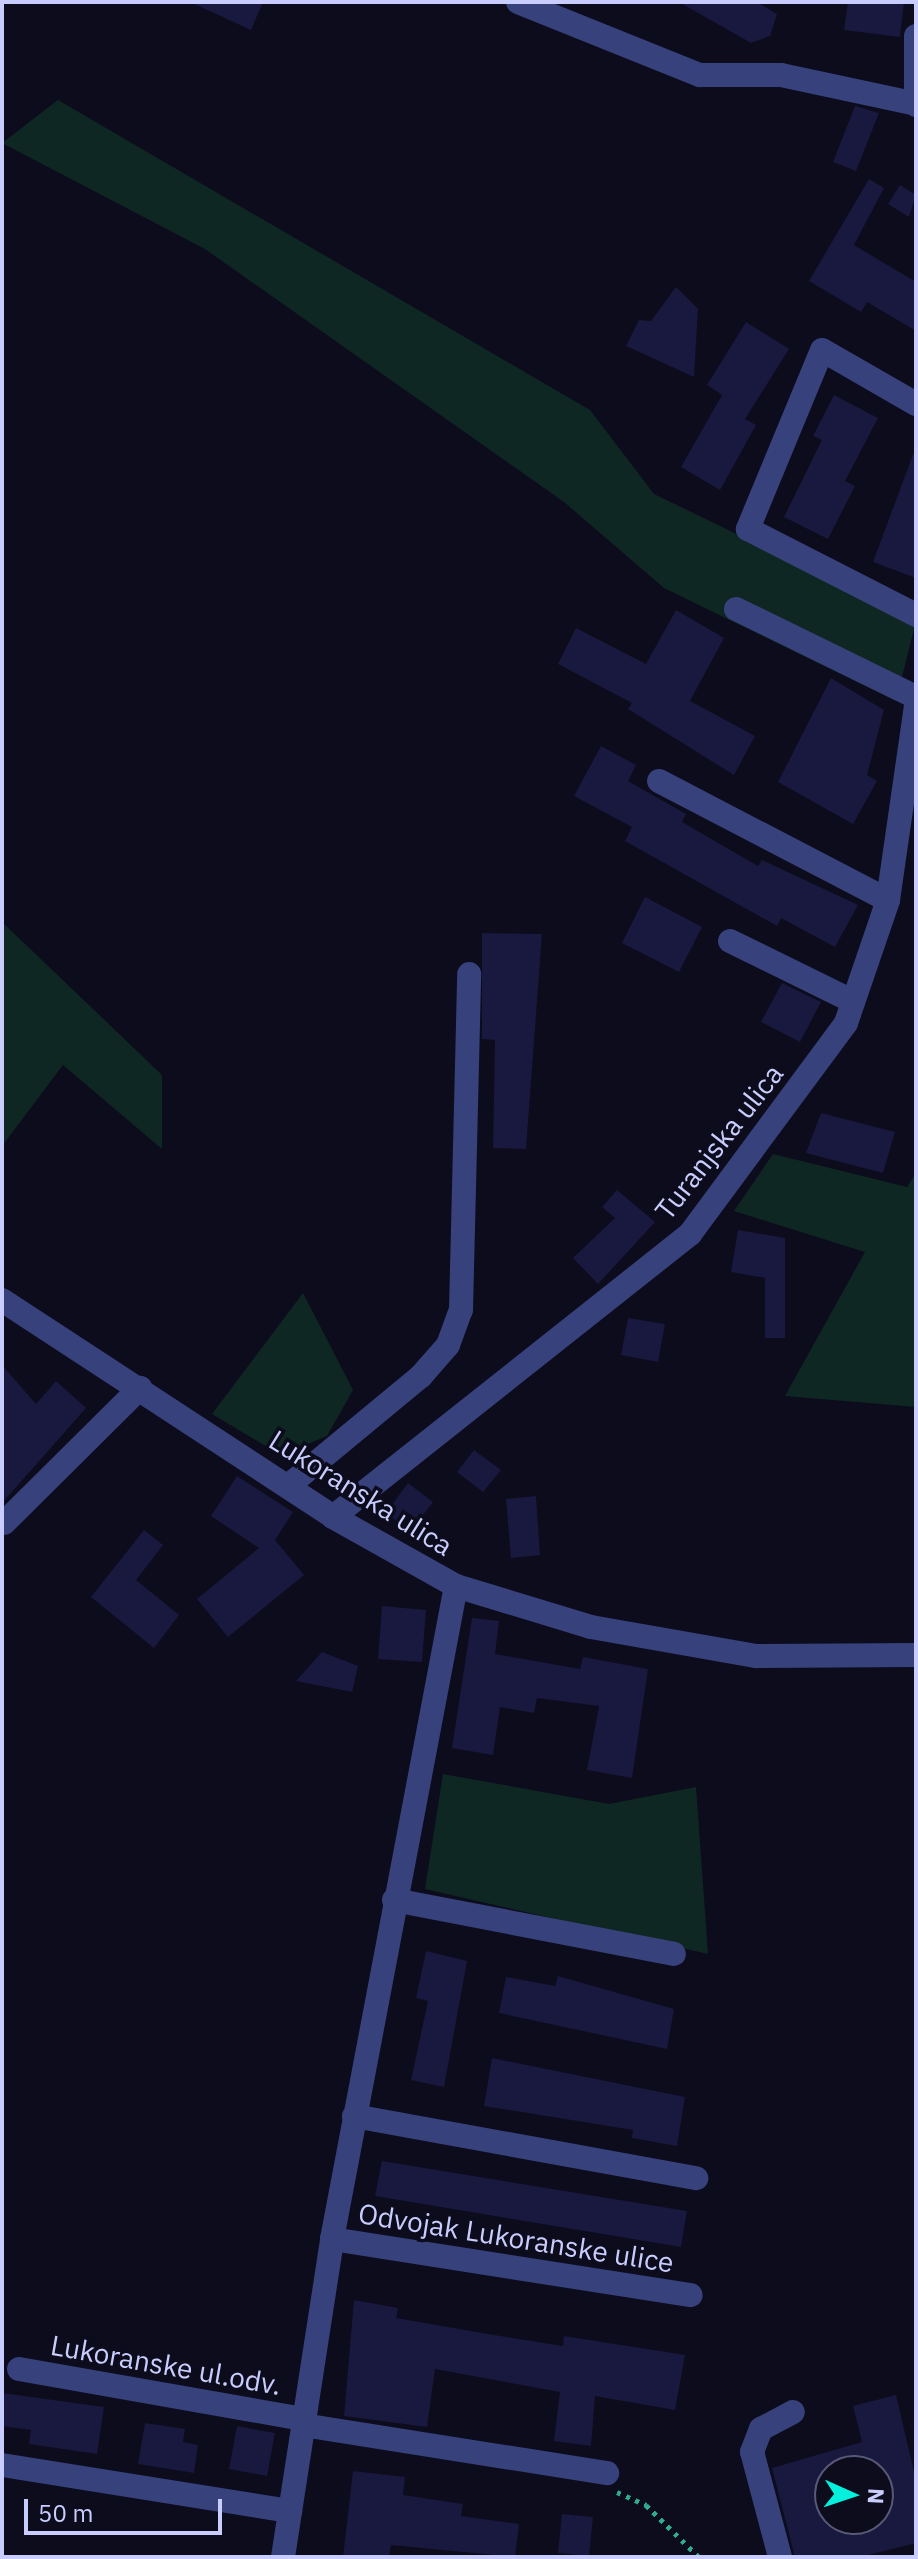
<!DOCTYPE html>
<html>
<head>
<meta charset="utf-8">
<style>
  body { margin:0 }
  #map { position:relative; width:918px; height:2559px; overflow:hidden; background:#0c0c1d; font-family:"IBM Plex Sans",sans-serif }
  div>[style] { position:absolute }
  .green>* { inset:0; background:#0f2722 }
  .building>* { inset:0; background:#19183e }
  .path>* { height:5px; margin-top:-2.5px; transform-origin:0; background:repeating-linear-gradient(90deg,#2ead8e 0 4px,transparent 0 10px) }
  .minor>* { height:24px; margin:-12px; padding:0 12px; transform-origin:12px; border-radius:12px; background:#37417c }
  span { translate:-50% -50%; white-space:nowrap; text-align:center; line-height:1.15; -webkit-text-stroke:7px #0c0c1d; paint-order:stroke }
  .street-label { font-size:28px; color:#c9cdfe }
  .frame { position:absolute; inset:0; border:4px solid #c9cdfe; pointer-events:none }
  .north { position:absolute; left:814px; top:2455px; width:80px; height:80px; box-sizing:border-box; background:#0c0c1d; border:2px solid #585977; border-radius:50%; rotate:93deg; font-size:22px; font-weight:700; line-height:32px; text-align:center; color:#c9cdfe }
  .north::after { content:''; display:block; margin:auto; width:28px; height:36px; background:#03f0dd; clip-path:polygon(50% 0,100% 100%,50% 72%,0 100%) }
  .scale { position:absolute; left:24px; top:2499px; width:198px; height:36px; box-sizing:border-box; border:4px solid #c9cdfe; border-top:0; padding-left:10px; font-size:24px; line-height:28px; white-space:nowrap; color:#c9cdfe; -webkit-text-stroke:6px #0c0c1d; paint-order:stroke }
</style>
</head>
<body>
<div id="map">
  <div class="green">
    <i style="clip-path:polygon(58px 100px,590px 410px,654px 494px,916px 621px,896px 701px,664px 588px,564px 502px,205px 249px,2px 143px)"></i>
    <i style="clip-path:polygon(2px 922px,162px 1075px,162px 1149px,63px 1065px,2px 1146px)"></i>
    <i style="clip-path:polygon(773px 1154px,907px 1187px,916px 1173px,916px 1407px,785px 1396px,865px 1252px,734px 1211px)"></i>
    <i style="clip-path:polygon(303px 1293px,353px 1390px,327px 1436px,281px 1455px,212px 1414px)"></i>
    <i style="clip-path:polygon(443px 1774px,609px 1804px,696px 1787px,708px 1954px,425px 1889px)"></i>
  </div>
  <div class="building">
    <i style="clip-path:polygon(190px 2px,263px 2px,251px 30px)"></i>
    <i style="clip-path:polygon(679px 2px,757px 2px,777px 14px,770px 36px,751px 43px)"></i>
    <i style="clip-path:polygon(848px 2px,904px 2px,900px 37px,844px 30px)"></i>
    <i style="clip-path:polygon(855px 106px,879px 113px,856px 171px,833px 162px)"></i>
    <i style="clip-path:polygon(869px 179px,884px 188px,854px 245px,916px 282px,916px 331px,867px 302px,861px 312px,809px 281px)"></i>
    <i style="clip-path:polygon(900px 185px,916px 195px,909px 217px,888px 204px)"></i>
    <i style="clip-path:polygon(676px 287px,698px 309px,694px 377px,626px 346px,639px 320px,651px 321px)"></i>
    <i style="clip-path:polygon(746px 322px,789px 349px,745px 419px,756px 425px,720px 490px,681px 467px,722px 395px,707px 385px)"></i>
    <i style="clip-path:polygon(834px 395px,878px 418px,845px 481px,855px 486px,828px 539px,784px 517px,822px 440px,813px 436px)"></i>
    <i style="clip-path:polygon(914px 452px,916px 452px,916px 578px,873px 562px)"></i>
    <i style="clip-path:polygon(676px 610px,724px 638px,690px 701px,755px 736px,734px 775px,628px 709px,632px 703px,558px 664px,576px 628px,646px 664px)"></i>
    <i style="clip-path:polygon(831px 678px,884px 710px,867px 775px,877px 781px,853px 824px,778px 782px)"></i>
    <i style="clip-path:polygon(601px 746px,636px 765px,628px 781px,686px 814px,682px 822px,758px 866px,762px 860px,858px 905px,835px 947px,781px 918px,777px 926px,625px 841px,632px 827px,574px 796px)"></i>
    <i style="clip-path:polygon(645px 897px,702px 927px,679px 972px,622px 943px)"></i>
    <i style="clip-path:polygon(482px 933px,542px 934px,526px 1149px,493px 1148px,495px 1040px,482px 1039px)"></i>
    <i style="clip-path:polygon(782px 983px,821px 1002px,800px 1042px,761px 1022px)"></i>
    <i style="clip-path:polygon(821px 1113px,895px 1132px,883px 1173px,806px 1153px)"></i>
    <i style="clip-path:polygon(617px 1190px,655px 1222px,598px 1284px,573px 1258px,615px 1218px,602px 1207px)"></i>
    <i style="clip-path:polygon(738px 1230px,785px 1238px,785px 1338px,765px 1338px,765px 1278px,731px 1272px)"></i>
    <i style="clip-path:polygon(628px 1318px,665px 1324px,658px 1362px,621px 1355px)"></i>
    <i style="clip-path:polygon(2px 1365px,36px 1404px,56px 1381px,86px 1408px,2px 1503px)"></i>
    <i style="clip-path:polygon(474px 1450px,501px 1470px,483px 1492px,457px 1472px)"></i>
    <i style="clip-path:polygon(237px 1476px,293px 1512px,275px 1540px,304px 1575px,228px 1637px,197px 1599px,259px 1548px,211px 1516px)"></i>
    <i style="clip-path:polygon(408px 1483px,433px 1502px,410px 1532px,386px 1513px)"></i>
    <i style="clip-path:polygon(536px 1496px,540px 1555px,511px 1558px,506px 1499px)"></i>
    <i style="clip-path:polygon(144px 1530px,163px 1545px,136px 1580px,179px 1615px,154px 1648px,91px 1597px)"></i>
    <i style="clip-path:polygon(382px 1606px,426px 1610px,422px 1662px,378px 1659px)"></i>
    <i style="clip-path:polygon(472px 1618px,499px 1621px,495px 1654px,580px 1669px,583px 1657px,648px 1669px,632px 1778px,587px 1770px,599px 1706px,537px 1698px,534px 1713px,500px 1707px,493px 1755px,452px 1748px)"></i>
    <i style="clip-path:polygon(322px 1652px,358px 1666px,352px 1692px,296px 1681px)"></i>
    <i style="clip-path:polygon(426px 1951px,467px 1961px,444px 2087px,411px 2080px,428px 2001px,416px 1998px)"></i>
    <i style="clip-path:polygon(558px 1976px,674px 2009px,667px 2049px,499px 2013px,506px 1977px,555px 1986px)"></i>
    <i style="clip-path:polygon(492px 2058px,685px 2097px,677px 2146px,632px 2138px,633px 2130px,484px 2106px)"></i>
    <i style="clip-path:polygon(382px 2161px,687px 2211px,681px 2247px,375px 2196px)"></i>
    <i style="clip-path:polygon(354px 2300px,398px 2308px,396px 2318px,494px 2335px,563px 2346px,564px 2336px,685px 2355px,675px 2410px,595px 2396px,591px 2446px,554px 2441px,560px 2392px,435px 2369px,427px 2427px,344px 2416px)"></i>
    <i style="clip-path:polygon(2px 2393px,104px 2407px,97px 2454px,29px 2444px,31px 2430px,2px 2426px)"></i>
    <i style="clip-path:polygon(evenodd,896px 2395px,916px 2480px,916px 2543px,860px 2557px,795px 2557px,772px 2468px,862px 2442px,853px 2406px,896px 2395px,830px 2471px,878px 2471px,878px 2519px,830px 2519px,830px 2471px)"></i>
    <i style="clip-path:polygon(145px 2423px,185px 2429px,183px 2442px,198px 2445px,194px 2473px,138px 2464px)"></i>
    <i style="clip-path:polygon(237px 2426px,275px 2433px,267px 2476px,229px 2469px)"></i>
    <i style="clip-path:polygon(353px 2471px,405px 2477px,403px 2495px,463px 2504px,461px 2516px,519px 2524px,515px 2557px,391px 2545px,389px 2557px,343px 2557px)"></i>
    <i style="clip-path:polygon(562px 2514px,593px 2517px,589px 2556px,558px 2553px)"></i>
  </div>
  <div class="path">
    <i style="left:617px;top:2492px;width:32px;rotate:24deg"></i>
    <i style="left:646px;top:2505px;width:74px;rotate:44.5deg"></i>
  </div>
  <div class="minor">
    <i style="left:518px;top:2px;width:196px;rotate:21.9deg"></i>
    <i style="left:700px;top:75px;width:81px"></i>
    <i style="left:781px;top:75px;width:134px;rotate:12.1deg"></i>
    <i style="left:916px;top:36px;width:69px;rotate:90deg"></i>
    <i style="left:916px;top:404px;width:108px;rotate:-150.1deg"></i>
    <i style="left:822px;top:350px;width:194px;rotate:112.5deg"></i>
    <i style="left:748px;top:529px;width:189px;rotate:27.1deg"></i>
    <i style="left:736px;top:609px;width:200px;rotate:26.1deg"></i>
    <i style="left:659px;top:781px;width:258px;rotate:27.5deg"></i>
    <i style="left:730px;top:941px;width:136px;rotate:26.2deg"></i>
    <i style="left:2px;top:1300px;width:396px;rotate:33.2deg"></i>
    <i style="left:333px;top:1517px;width:141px;rotate:29.3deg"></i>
    <i style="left:456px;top:1586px;width:141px;rotate:16.9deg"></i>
    <i style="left:591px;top:1627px;width:168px;rotate:10deg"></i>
    <i style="left:756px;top:1656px;width:160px;rotate:-0.4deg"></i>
    <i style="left:288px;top:1486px;width:173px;rotate:-39.6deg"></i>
    <i style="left:421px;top:1376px;width:41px;rotate:-48.9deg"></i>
    <i style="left:448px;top:1345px;width:37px;rotate:-70deg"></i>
    <i style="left:461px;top:1310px;width:336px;rotate:-88.6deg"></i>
    <i style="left:333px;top:1517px;width:456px;rotate:-38.4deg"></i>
    <i style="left:690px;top:1234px;width:262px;rotate:-53.5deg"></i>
    <i style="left:846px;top:1023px;width:130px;rotate:-71.1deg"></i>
    <i style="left:888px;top:900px;width:196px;rotate:-81.8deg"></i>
    <i style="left:4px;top:1523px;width:192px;rotate:-44.8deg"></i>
    <i style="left:394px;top:1900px;width:285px;rotate:10.9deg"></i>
    <i style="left:354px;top:2116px;width:348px;rotate:10.3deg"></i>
    <i style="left:332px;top:2239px;width:363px;rotate:8.9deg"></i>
    <i style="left:19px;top:2369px;width:289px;rotate:10deg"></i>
    <i style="left:303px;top:2425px;width:308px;rotate:9deg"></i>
    <i style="left:2px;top:2465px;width:292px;rotate:9.1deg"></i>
    <i style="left:283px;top:2557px;width:322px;rotate:-81.2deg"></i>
    <i style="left:332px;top:2239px;width:665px;rotate:-79.25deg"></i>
    <i style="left:780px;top:2557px;width:109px;rotate:-104.9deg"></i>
    <i style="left:752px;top:2452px;width:25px;rotate:-69deg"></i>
    <i style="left:761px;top:2429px;width:36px;rotate:-28deg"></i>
  </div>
  <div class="street-label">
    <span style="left:719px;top:1142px;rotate:-52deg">Turanjska ulica</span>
    <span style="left:361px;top:1493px;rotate:32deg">Lukoranska ulica</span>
    <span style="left:516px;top:2238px;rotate:9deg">Odvojak Lukoranske ulice</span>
    <span style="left:166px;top:2365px;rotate:10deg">Lukoranske ul.odv.</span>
  </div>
  <div class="frame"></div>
  <div class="north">N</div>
  <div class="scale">50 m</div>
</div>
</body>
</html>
